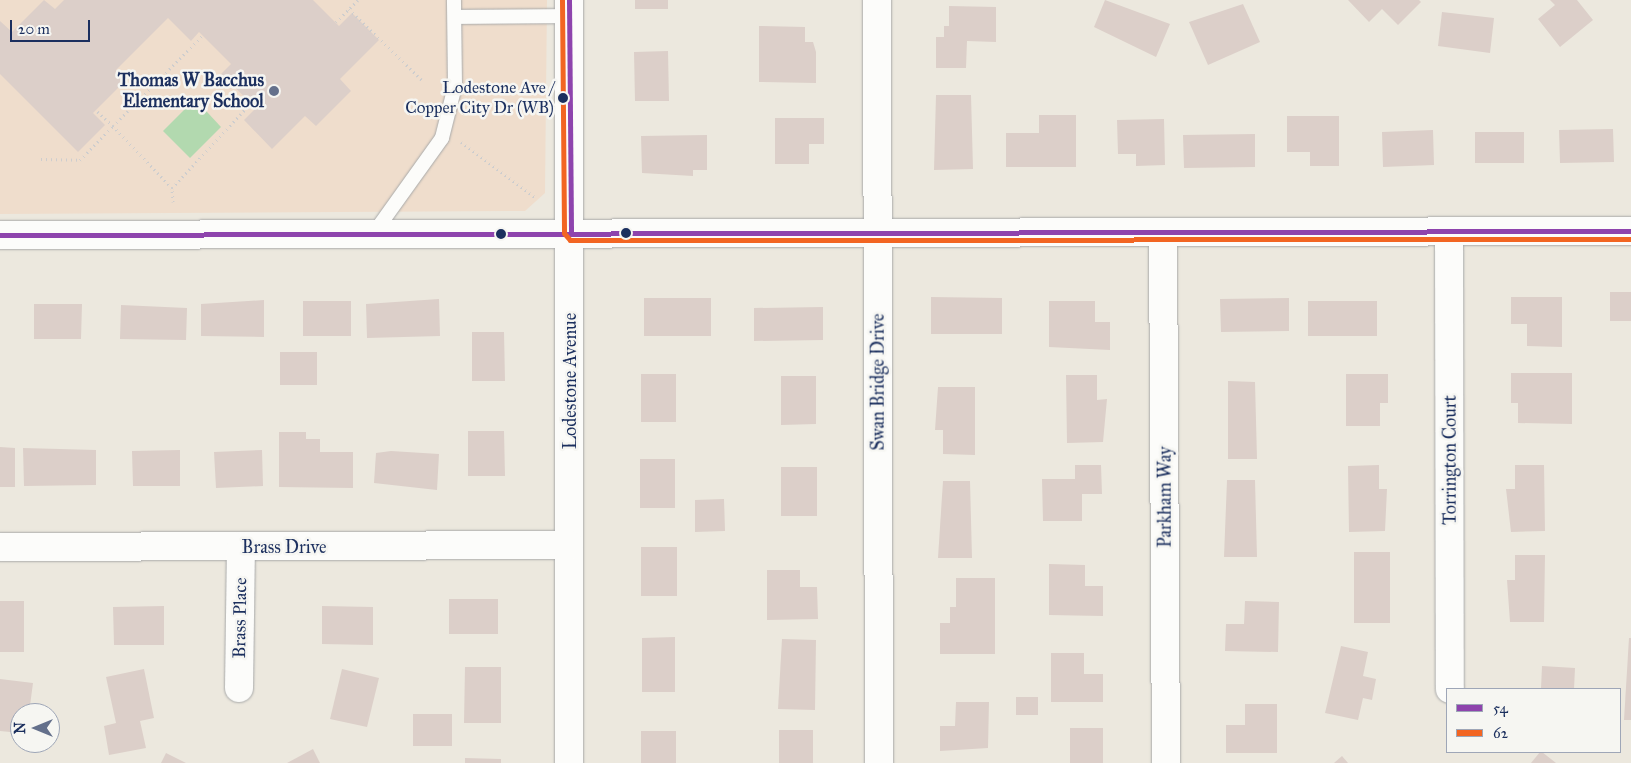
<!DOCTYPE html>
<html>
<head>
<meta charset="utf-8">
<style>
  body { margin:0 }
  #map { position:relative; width:1631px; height:763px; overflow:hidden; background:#ece8de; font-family:"IM FELL Great Primer",serif }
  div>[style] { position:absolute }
  .built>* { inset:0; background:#efddcc }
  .green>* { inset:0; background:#b2d9af }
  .building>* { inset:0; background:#dccfc9 }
  .path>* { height:3px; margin-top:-1.5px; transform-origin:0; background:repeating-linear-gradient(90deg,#cdcdce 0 1px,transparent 0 5px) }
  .roads { filter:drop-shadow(0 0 1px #a8a9a9) drop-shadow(0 0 1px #a8a9a9) }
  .lane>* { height:14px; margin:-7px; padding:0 7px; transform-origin:7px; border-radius:7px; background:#fcfcfa }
  .street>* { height:28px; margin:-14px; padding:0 14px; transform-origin:14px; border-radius:14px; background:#fcfcfa }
  .bus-1>* { height:5px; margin:-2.5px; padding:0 2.5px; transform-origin:2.5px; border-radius:2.5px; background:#8e44ad }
  .bus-2>* { height:5px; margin:-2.5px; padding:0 2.5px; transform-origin:2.5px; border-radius:2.5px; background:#f26522 }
  .dots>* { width:14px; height:14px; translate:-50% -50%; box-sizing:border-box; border:2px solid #f6f6f2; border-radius:50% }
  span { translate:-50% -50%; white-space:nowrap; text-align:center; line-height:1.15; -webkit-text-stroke:5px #f6f6f2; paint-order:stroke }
  .bus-label { font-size:17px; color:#1b2f5e }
  .right { translate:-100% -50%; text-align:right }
  .poi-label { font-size:18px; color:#1b2f5e; font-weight:700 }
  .street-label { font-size:18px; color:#1b2f5e }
  .legend { position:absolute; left:1446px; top:688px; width:175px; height:65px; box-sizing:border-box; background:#f6f6f2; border:1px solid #9ea6b7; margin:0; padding:6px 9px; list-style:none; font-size:15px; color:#1b2f5e }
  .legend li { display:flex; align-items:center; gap:10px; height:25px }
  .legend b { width:25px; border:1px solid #9ea6b7 }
  .north { position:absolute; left:10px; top:703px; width:50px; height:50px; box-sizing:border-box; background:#f6f6f2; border:1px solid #9ea6b7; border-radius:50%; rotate:270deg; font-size:14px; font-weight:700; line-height:20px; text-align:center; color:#1b2f5e }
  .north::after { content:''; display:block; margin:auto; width:18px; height:22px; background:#64708b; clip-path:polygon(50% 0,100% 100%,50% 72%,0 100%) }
  .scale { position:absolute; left:10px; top:20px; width:80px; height:22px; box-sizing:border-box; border:2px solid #1b2f5e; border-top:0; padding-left:6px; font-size:15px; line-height:18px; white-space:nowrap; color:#1b2f5e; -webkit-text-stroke:4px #f6f6f2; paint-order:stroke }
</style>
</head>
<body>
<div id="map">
  <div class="built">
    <i style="clip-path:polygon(0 0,547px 0,545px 193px,525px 211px,0 214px)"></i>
  </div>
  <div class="green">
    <i style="clip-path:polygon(195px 99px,221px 127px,190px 158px,163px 131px)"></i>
  </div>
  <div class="building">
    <i style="clip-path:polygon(44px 0,55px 9px,64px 0,313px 0,339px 26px,352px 13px,379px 40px,340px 79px,351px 91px,316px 126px,305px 116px,272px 149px,244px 120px,256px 108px,221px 74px,231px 64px,199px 32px,191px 41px,168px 18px,116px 70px,126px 80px,93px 113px,105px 125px,78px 152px,0 74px,0 21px,12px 32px)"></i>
    <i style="clip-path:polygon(635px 0,668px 0,668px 9px,635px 9px)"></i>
    <i style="clip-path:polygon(1105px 0,1170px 24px,1156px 57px,1094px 27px)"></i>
    <i style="clip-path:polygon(1348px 0,1419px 0,1421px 2px,1398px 25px,1382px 9px,1369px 22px)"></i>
    <i style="clip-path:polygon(1550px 0,1577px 0,1593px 20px,1560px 47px,1538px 19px,1555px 5px)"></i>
    <i style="clip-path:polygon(1243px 4px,1260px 42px,1208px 65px,1189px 22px)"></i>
    <i style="clip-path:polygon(949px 6px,996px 7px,996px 42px,967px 41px,966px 68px,936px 68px,936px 37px,944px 37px,944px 26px,949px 26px)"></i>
    <i style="clip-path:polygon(1442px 12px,1494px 18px,1490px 53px,1438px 46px)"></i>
    <i style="clip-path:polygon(759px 26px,805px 27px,805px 42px,813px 42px,816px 52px,816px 83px,759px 82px)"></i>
    <i style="clip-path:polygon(668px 51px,669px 101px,635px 101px,634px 52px)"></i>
    <i style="clip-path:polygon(936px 95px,971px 95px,973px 169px,934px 170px)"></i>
    <i style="clip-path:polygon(1039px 115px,1076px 115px,1076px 167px,1006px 167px,1006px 133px,1039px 133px)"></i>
    <i style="clip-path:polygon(1287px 116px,1339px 116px,1339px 166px,1310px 166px,1310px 152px,1287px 152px)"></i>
    <i style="clip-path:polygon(775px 118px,824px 118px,824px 144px,809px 144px,809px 164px,775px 164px)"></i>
    <i style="clip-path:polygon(1164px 119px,1165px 165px,1136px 166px,1136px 154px,1118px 154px,1117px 120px)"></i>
    <i style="clip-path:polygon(1613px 129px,1614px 162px,1560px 163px,1559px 130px)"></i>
    <i style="clip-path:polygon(1433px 130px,1434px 165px,1383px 167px,1382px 132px)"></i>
    <i style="clip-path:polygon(1475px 132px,1524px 132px,1524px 163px,1475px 163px)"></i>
    <i style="clip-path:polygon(1255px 134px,1255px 167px,1184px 168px,1183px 135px)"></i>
    <i style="clip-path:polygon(707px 135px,707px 170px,693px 170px,693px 176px,642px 173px,641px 136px)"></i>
    <i style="clip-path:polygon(1610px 292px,1631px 292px,1631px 321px,1610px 321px)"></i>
    <i style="clip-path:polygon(931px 297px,1002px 298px,1002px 334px,931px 334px)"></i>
    <i style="clip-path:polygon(1511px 297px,1562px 297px,1562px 347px,1527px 346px,1527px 324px,1511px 324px)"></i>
    <i style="clip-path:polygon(644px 298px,711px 298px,711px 336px,644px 336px)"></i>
    <i style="clip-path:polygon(1289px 298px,1289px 331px,1221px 332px,1220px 299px)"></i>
    <i style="clip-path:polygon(439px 299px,440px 336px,367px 338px,366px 304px)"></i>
    <i style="clip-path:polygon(264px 300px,264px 337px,201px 336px,201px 304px)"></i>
    <i style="clip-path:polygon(303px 301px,351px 301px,351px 336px,303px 336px)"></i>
    <i style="clip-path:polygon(1049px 301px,1095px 301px,1095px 322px,1110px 322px,1110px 350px,1049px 347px)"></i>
    <i style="clip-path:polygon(1308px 301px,1377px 301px,1377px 336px,1308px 336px)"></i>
    <i style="clip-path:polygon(34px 304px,82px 304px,81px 339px,34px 339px)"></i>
    <i style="clip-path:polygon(121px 305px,187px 308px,186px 340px,120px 339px)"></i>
    <i style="clip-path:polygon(823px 307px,823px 340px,754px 341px,754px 308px)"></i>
    <i style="clip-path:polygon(472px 332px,504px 332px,505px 381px,472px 381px)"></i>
    <i style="clip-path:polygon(280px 352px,317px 352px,317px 385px,280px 385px)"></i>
    <i style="clip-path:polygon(1511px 373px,1572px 373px,1572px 424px,1518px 423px,1518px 403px,1511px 403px)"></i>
    <i style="clip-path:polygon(641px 374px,676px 374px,676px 422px,641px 422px)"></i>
    <i style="clip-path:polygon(1346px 374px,1388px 374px,1388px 403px,1380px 403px,1380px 426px,1346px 426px)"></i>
    <i style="clip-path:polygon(1066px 375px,1097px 375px,1097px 400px,1107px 399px,1103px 442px,1067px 443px)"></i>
    <i style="clip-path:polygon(781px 376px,816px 376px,816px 424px,781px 425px)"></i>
    <i style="clip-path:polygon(1228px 381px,1255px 382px,1257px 459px,1228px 459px)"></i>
    <i style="clip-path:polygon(938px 387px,975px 387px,975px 455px,943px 454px,943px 430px,935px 430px)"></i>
    <i style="clip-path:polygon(468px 431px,504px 431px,505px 476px,468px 476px)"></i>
    <i style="clip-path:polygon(279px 432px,306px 432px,306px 439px,320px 439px,320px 452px,353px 452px,353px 488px,279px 487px)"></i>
    <i style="clip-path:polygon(0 447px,15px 448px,15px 487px,0 487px)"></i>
    <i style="clip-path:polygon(23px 448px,96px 450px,96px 485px,24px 486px)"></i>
    <i style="clip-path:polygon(180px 450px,180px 486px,133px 486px,132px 451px)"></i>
    <i style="clip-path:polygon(262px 450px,263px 486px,216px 488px,214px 452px)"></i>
    <i style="clip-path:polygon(391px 451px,439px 454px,437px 490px,374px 483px,376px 453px)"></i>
    <i style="clip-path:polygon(640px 459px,675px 459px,675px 508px,640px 508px)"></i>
    <i style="clip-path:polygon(1075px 465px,1101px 465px,1102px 494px,1082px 494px,1082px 521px,1043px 521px,1042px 479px,1075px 479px)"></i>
    <i style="clip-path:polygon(1379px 465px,1379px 489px,1387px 489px,1385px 531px,1349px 532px,1348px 466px)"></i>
    <i style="clip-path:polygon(1515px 465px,1544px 465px,1545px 531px,1511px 532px,1506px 489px,1515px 489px)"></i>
    <i style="clip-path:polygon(781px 467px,817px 467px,817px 516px,781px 516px)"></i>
    <i style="clip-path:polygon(1227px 480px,1255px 480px,1257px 557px,1224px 557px)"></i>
    <i style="clip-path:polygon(943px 481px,970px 481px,972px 558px,938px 558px)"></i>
    <i style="clip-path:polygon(724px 499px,725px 531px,695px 532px,695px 500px)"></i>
    <i style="clip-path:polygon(641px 547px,677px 547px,677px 596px,641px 596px)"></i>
    <i style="clip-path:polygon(1354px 552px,1390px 552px,1390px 623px,1354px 623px)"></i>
    <i style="clip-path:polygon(1515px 555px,1545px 555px,1544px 622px,1510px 622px,1507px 580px,1515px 580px)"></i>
    <i style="clip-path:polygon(1049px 564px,1085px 565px,1085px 586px,1103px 586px,1103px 616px,1049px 615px)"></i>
    <i style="clip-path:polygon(767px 570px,800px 570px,800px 587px,817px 587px,818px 619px,767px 620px)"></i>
    <i style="clip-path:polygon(956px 578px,995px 578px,995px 654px,940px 654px,940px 623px,950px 623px,950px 607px,956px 607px)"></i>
    <i style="clip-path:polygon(449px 599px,498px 599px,498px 634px,449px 634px)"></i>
    <i style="clip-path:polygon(0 601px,24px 601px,24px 652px,0 652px)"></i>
    <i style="clip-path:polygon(1245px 601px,1279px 602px,1278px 652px,1225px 651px,1226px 624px,1244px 624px)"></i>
    <i style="clip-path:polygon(164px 606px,164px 645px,114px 645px,113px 607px)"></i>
    <i style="clip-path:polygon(322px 606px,373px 607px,373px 645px,322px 644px)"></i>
    <i style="clip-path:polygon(675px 637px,675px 692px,642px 692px,642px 638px)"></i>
    <i style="clip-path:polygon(1629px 638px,1631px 638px,1631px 720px,1624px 720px)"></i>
    <i style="clip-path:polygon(782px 639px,816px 640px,815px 710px,778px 709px)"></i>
    <i style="clip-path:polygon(1341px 646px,1368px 652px,1363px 676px,1376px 679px,1372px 700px,1363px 698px,1358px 720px,1325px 713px)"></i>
    <i style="clip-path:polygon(1051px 653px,1084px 653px,1084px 674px,1103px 674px,1103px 702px,1051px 702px)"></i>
    <i style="clip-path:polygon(1542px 666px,1575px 668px,1574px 689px,1541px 689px)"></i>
    <i style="clip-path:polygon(465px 667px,501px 667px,501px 723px,464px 723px)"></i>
    <i style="clip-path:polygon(144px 669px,154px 718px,140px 721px,146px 748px,109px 755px,104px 726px,116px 723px,106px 677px)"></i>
    <i style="clip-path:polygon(342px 669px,379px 678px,367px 727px,330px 719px)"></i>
    <i style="clip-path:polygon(0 679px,33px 683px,29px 713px,20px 713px,20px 733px,0 731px)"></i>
    <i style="clip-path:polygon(1016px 697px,1038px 697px,1038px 715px,1016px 715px)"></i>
    <i style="clip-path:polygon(956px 702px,989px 702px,988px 748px,940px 751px,940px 726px,955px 726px)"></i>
    <i style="clip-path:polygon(1245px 704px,1277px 704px,1277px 753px,1226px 753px,1226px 725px,1245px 725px)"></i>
    <i style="clip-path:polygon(413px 714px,452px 714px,452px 746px,413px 746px)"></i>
    <i style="clip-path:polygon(1070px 728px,1103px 728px,1103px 763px,1070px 763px)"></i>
    <i style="clip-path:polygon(779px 730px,813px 730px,813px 763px,779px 763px)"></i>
    <i style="clip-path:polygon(641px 731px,676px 731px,676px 763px,641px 763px)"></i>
    <i style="clip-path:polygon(313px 749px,320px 763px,287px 763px)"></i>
    <i style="clip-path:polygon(1540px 752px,1542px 752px,1556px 763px,1531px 763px)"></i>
    <i style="clip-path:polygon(166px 753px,186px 763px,161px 763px)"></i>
    <i style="clip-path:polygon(1342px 756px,1348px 763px,1334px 763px)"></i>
    <i style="clip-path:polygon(465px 758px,501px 759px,501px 763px,465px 763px)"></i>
  </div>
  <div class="path">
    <i style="left:349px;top:9px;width:103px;rotate:44.2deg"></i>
    <i style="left:336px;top:22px;width:31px;rotate:-45deg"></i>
    <i style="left:461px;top:142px;width:94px;rotate:36.7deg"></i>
    <i style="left:41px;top:159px;width:39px;rotate:1deg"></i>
    <i style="left:80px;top:160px;width:47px;rotate:-45.9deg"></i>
    <i style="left:113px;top:126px;width:23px;rotate:-137deg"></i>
    <i style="left:172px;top:188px;width:86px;rotate:-133.6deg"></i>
    <i style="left:113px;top:126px;width:127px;rotate:-45.3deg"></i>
    <i style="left:173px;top:202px;width:14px;rotate:-94deg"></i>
    <i style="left:172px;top:188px;width:116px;rotate:-47.1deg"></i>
  </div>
  <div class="roads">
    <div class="lane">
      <i style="left:455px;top:17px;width:114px;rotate:-0.5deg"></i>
      <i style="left:374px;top:233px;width:117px;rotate:-54.4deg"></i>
      <i style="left:442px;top:138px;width:54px;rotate:-76deg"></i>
      <i style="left:455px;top:86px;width:86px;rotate:-90.7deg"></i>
    </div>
    <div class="street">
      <i style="left:569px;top:0;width:763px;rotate:90deg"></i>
      <i style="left:877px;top:0;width:763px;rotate:89.85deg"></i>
      <i style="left:1449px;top:231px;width:458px;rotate:89.9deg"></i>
      <i style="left:1163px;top:232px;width:531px;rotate:89.68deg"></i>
      <i style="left:0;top:235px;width:1631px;rotate:-0.14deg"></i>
      <i style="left:0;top:547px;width:569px;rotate:-0.2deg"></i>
      <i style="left:239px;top:688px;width:141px;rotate:-89.2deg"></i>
    </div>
  </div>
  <div class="bus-1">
    <i style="left:569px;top:0;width:233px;rotate:89.5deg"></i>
    <i style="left:0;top:235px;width:1631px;rotate:-0.14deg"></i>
  </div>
  <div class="bus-2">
    <i style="left:562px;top:0;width:233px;rotate:89.5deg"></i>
    <i style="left:564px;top:233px;width:9px;rotate:49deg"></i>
    <i style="left:570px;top:240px;width:1061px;rotate:-0.05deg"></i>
  </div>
  <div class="dots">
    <i style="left:274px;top:91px;background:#64708b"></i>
    <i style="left:563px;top:98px;background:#1b2f5e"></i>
    <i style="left:626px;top:233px;background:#1b2f5e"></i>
    <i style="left:501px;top:234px;background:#1b2f5e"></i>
  </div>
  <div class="bus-label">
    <span class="right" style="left:554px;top:98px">Lodestone Ave /<br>Copper City Dr (WB)</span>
  </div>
  <div class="poi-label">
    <span class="right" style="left:264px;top:91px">Thomas W Bacchus<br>Elementary School</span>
  </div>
  <div class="street-label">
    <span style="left:570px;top:381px;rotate:-90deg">Lodestone Avenue</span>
    <span style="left:878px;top:382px;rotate:-90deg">Swan Bridge Drive</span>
    <span style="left:1450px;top:460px;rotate:-90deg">Torrington Court</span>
    <span style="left:1165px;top:497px;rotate:-90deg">Parkham Way</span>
    <span style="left:284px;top:547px">Brass Drive</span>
    <span style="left:240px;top:618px;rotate:-89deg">Brass Place</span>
  </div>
  <ul class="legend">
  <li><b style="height:6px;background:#8e44ad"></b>54</li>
  <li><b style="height:6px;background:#f26522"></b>62</li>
  </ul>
  <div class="north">N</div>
  <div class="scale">20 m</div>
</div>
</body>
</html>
